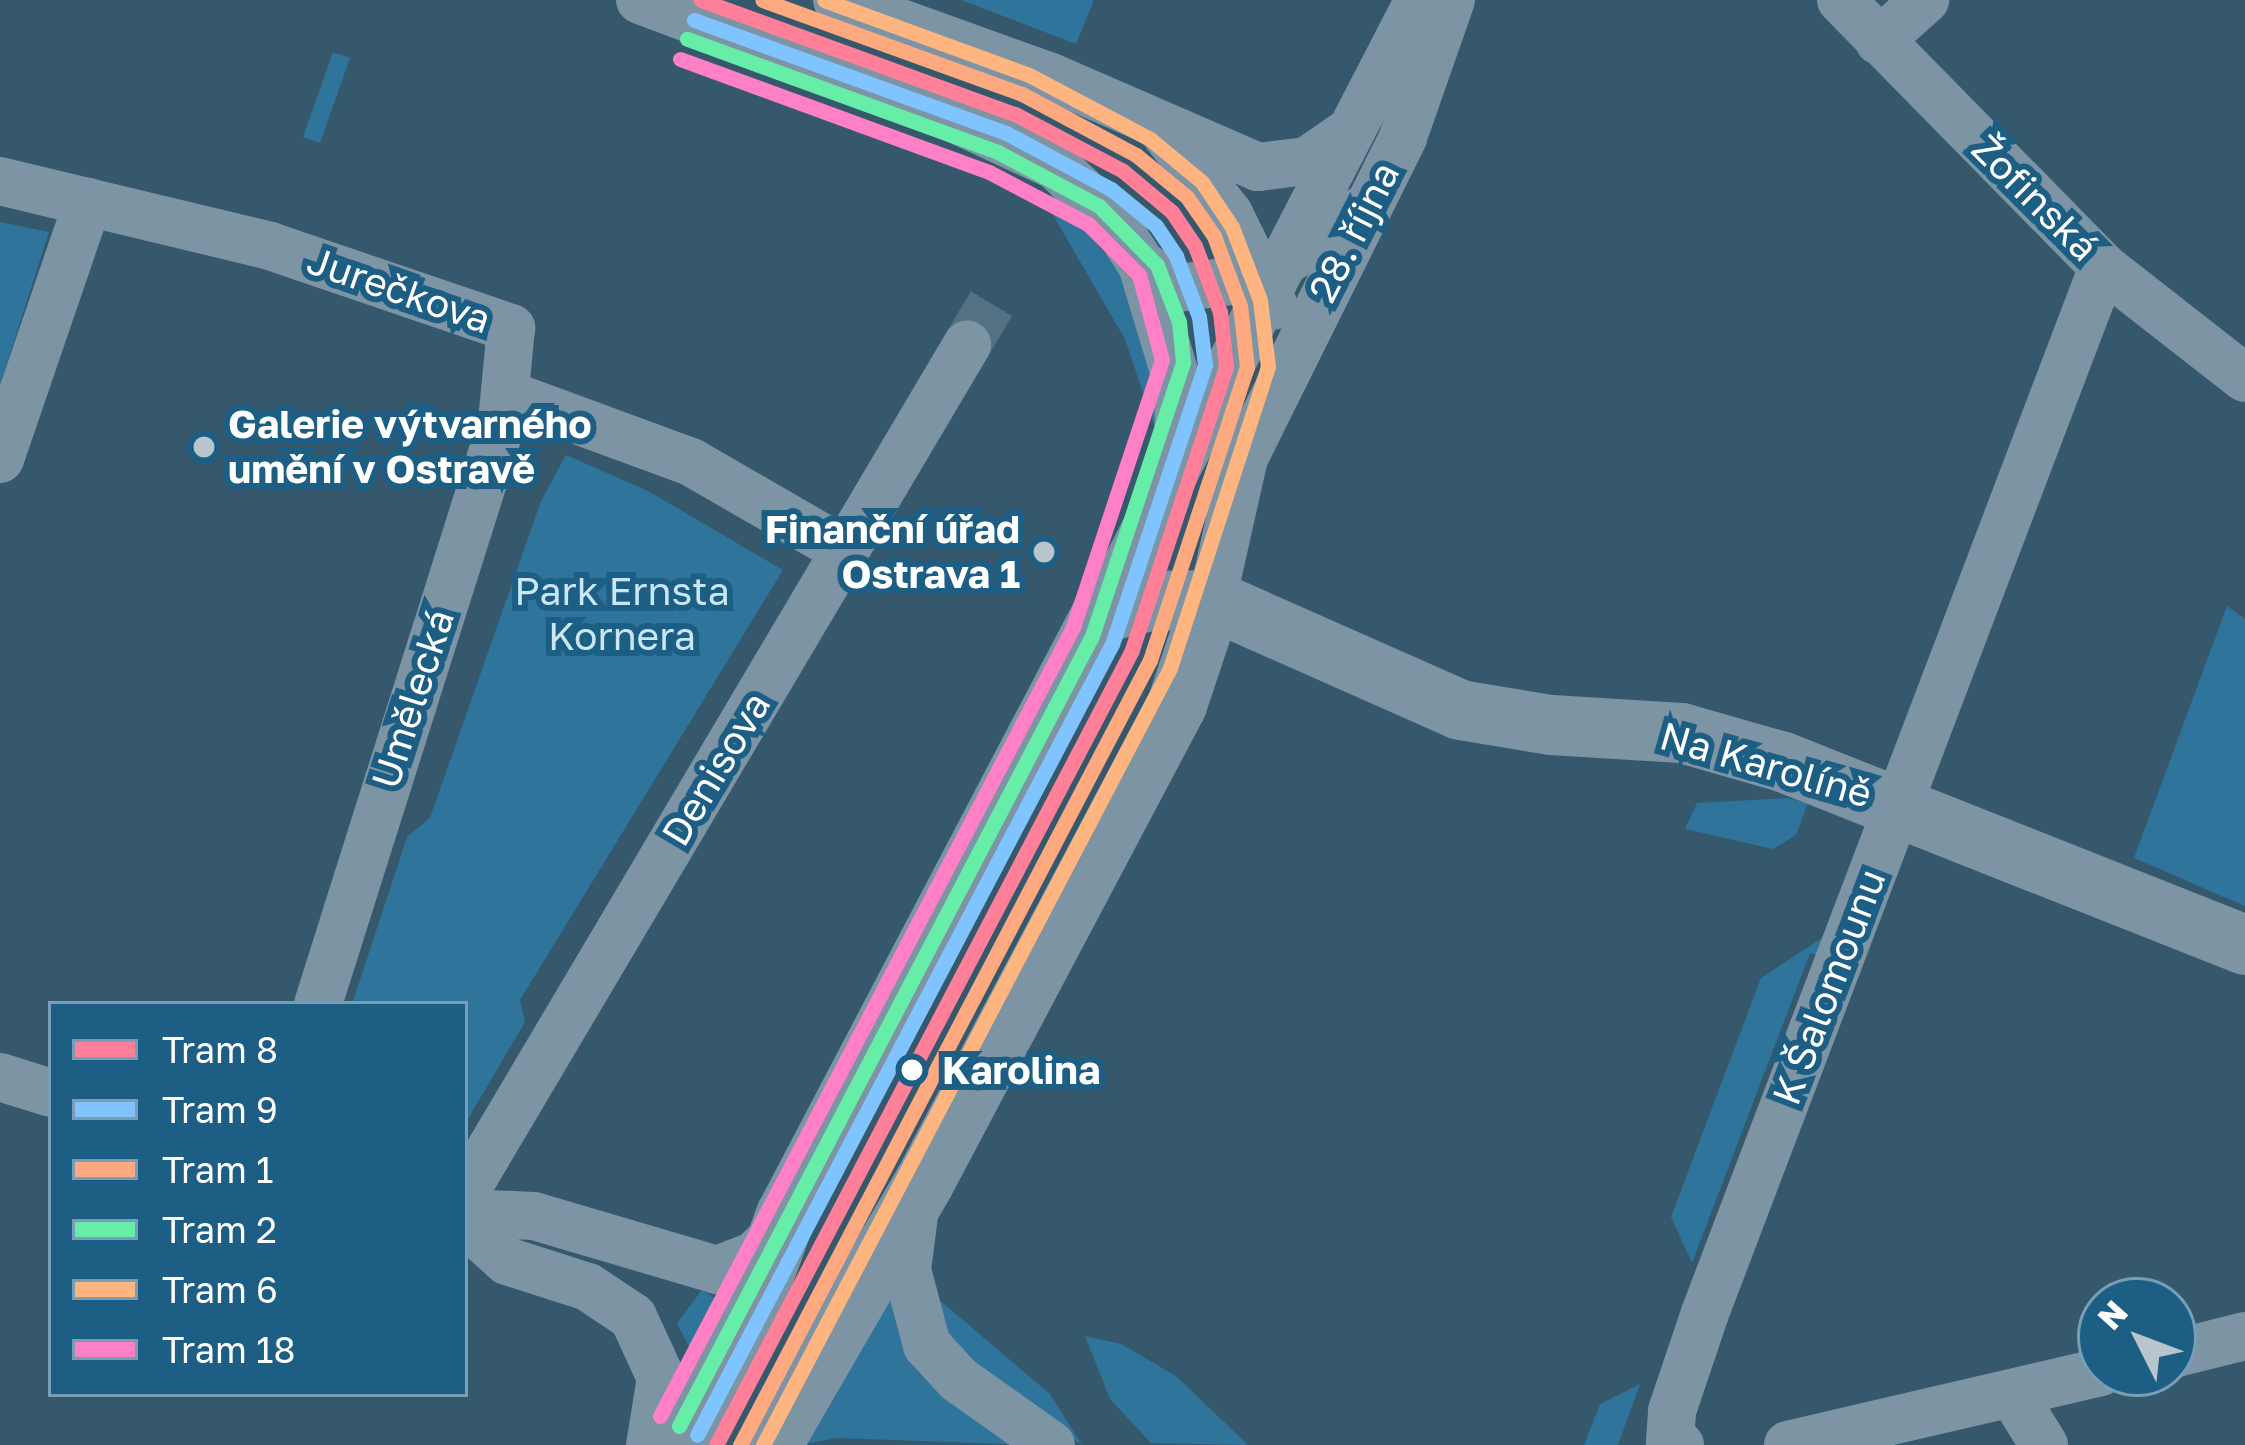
<!DOCTYPE html>
<html>
<head>
<meta charset="utf-8">
<style>
  body { margin:0 }
  #map { position:relative; width:2245px; height:1445px; overflow:hidden; background:#35586d; font-family:"Golos Text",sans-serif }
  div>[style] { position:absolute }
  .green>* { inset:0; background:#2e749b }
  .minor-tunnel>* { height:48px; margin-top:-24px; transform-origin:0; background:repeating-linear-gradient(90deg,#537183 0 48px,transparent 0 72px) }
  .minor>* { height:48px; margin:-24px; padding:0 24px; transform-origin:24px; border-radius:24px; background:#7c94a3 }
  .tertiary>* { height:60px; margin:-30px; padding:0 30px; transform-origin:30px; border-radius:30px; background:#7c94a3 }
  .tram-1>* { height:15px; margin:-7.5px; padding:0 7.5px; transform-origin:7.5px; border-radius:7.5px; background:#ff8098 }
  .tram-2>* { height:15px; margin:-7.5px; padding:0 7.5px; transform-origin:7.5px; border-radius:7.5px; background:#80c4ff }
  .tram-3>* { height:15px; margin:-7.5px; padding:0 7.5px; transform-origin:7.5px; border-radius:7.5px; background:#ffa980 }
  .tram-4>* { height:15px; margin:-7.5px; padding:0 7.5px; transform-origin:7.5px; border-radius:7.5px; background:#66eda8 }
  .tram-5>* { height:15px; margin:-7.5px; padding:0 7.5px; transform-origin:7.5px; border-radius:7.5px; background:#ffb580 }
  .tram-6>* { height:15px; margin:-7.5px; padding:0 7.5px; transform-origin:7.5px; border-radius:7.5px; background:#ff80c5 }
  .dots>* { width:33px; height:33px; translate:-50% -50%; box-sizing:border-box; border:6px solid #1d5e85; border-radius:50% }
  span { translate:-50% -50%; white-space:nowrap; text-align:center; line-height:1.15; -webkit-text-stroke:12px #1d5e85; paint-order:stroke }
  .street-label { font-size:39px; color:#fff }
  .poi-label { font-size:39px; color:#fff; font-weight:700 }
  .left { translate:0 -50%; text-align:left }
  .right { translate:-100% -50%; text-align:right }
  .park-label { font-size:39px; color:#c9e7f8 }
  .stop-label { font-size:39px; color:#fff; font-weight:700 }
  .legend { position:absolute; left:48px; top:1001px; width:420px; height:396px; box-sizing:border-box; background:#1d5e85; border:3px solid #779eb6; margin:0; padding:15px 21px; list-style:none; font-size:36px; color:#fff }
  .legend li { display:flex; align-items:center; gap:24px; height:60px }
  .legend b { width:60px; border:3px solid #779eb6 }
  .north { position:absolute; left:2077px; top:1277px; width:120px; height:120px; box-sizing:border-box; background:#1d5e85; border:3px solid #779eb6; border-radius:50%; rotate:312deg; font-size:33px; font-weight:700; line-height:48px; text-align:center; color:#fff }
  .north::after { content:''; display:block; margin:auto; width:42px; height:54px; background:#b8c5cc; clip-path:polygon(50% 0,100% 100%,50% 72%,0 100%) }
</style>
</head>
<body>
<div id="map">
  <div class="green">
    <i style="clip-path:polygon(961px 0,1094px 0,1076px 44px)"></i>
    <i style="clip-path:polygon(333px 52px,350px 58px,320px 143px,303px 137px)"></i>
    <i style="clip-path:polygon(1050px 189px,1122px 273px,1169px 399px,1164px 455px,1125px 339px,1053px 215px)"></i>
    <i style="clip-path:polygon(0 222px,49px 232px,0 385px)"></i>
    <i style="clip-path:polygon(566px 455px,648px 491px,783px 570px,520px 1000px,525px 1022px,465px 1124px,465px 1004px,352px 1004px,407px 837px,430px 818px,541px 501px)"></i>
    <i style="clip-path:polygon(2227px 606px,2245px 619px,2245px 906px,2134px 858px)"></i>
    <i style="clip-path:polygon(1788px 798px,1808px 803px,1796px 835px,1773px 849px,1685px 829px,1697px 803px)"></i>
    <i style="clip-path:polygon(1834px 930px,1824px 958px,1810px 953px,1692px 1263px,1671px 1217px,1761px 978px)"></i>
    <i style="clip-path:polygon(881px 1284px,1029px 1445px,837px 1438px,800px 1445px)"></i>
    <i style="clip-path:polygon(924px 1287px,1050px 1394px,1082px 1445px,968px 1370px)"></i>
    <i style="clip-path:polygon(702px 1290px,724px 1304px,696px 1361px,677px 1323px)"></i>
    <i style="clip-path:polygon(1085px 1336px,1121px 1344px,1176px 1376px,1248px 1445px,1151px 1443px,1110px 1399px)"></i>
    <i style="clip-path:polygon(1640px 1384px,1618px 1445px,1584px 1445px,1600px 1404px)"></i>
  </div>
  <div class="minor-tunnel">
    <i style="left:967px;top:345px;width:51px;rotate:-59.4deg"></i>
  </div>
  <div class="minor">
    <i style="left:640px;top:0;width:332px;rotate:20.6deg"></i>
    <i style="left:951px;top:117px;width:116px;rotate:25deg"></i>
    <i style="left:1056px;top:166px;width:77px;rotate:43.4deg"></i>
    <i style="left:1112px;top:219px;width:55px;rotate:56.9deg"></i>
    <i style="left:1142px;top:265px;width:43px;rotate:32.6deg"></i>
    <i style="left:1178px;top:288px;width:85px;rotate:-7.5deg"></i>
    <i style="left:1262px;top:277px;width:129px;rotate:-33.9deg"></i>
    <i style="left:837px;top:0;width:227px;rotate:19.8deg"></i>
    <i style="left:1051px;top:77px;width:226px;rotate:23.5deg"></i>
    <i style="left:1258px;top:167px;width:49px;rotate:-7deg"></i>
    <i style="left:1307px;top:161px;width:51px;rotate:-34.6deg"></i>
    <i style="left:1841px;top:0;width:374px;rotate:45.5deg"></i>
    <i style="left:2103px;top:267px;width:180px;rotate:38deg"></i>
    <i style="left:1879px;top:41px;width:62px;rotate:-41.7deg"></i>
    <i style="left:1165px;top:133px;width:103px;rotate:51.7deg"></i>
    <i style="left:1229px;top:214px;width:102px;rotate:63.9deg"></i>
    <i style="left:0;top:181px;width:278px;rotate:13.5deg"></i>
    <i style="left:270px;top:246px;width:255px;rotate:18.8deg"></i>
    <i style="left:511px;top:328px;width:94px;rotate:95.5deg"></i>
    <i style="left:502px;top:422px;width:610px;rotate:107.54deg"></i>
    <i style="left:1142px;top:265px;width:124px;rotate:73.2deg"></i>
    <i style="left:1178px;top:384px;width:62px;rotate:89.1deg"></i>
    <i style="left:509px;top:395px;width:194px;rotate:20.2deg"></i>
    <i style="left:691px;top:462px;width:178px;rotate:30deg"></i>
    <i style="left:0;top:459px;width:272px;rotate:-71.1deg"></i>
    <i style="left:1212px;top:600px;width:146px;rotate:-77.3deg"></i>
    <i style="left:1244px;top:458px;width:358px;rotate:-63.6deg"></i>
    <i style="left:1403px;top:137px;width:145px;rotate:-70.7deg"></i>
    <i style="left:1102px;top:613px;width:690px;rotate:-62.66deg"></i>
    <i style="left:0;top:1077px;width:53px;rotate:17.4deg"></i>
    <i style="left:465px;top:1192px;width:985px;rotate:-59.35deg"></i>
    <i style="left:915px;top:1208px;width:63px;rotate:97.4deg"></i>
    <i style="left:907px;top:1270px;width:78px;rotate:75.1deg"></i>
    <i style="left:927px;top:1345px;width:46px;rotate:47.6deg"></i>
    <i style="left:958px;top:1379px;width:114px;rotate:35.4deg"></i>
    <i style="left:465px;top:1213px;width:69px;rotate:2.5deg"></i>
    <i style="left:534px;top:1216px;width:191px;rotate:16.4deg"></i>
    <i style="left:717px;top:1270px;width:40px;rotate:-21deg"></i>
    <i style="left:754px;top:1256px;width:35px;rotate:-45deg"></i>
    <i style="left:465px;top:1223px;width:57px;rotate:42.1deg"></i>
    <i style="left:507px;top:1261px;width:85px;rotate:17.8deg"></i>
    <i style="left:588px;top:1287px;width:54px;rotate:33.7deg"></i>
    <i style="left:633px;top:1317px;width:67px;rotate:65.3deg"></i>
    <i style="left:661px;top:1378px;width:68px;rotate:99.3deg"></i>
    <i style="left:2173px;top:1354px;width:74px;rotate:-14deg"></i>
    <i style="left:2013px;top:1395px;width:59px;rotate:58.2deg"></i>
    <i style="left:1680px;top:1445px;width:11px;rotate:-158deg"></i>
    <i style="left:1670px;top:1441px;width:30px;rotate:-86deg"></i>
    <i style="left:1672px;top:1411px;width:103px;rotate:-71.4deg"></i>
    <i style="left:1705px;top:1313px;width:1119px;rotate:-69.17deg"></i>
    <i style="left:1788px;top:1445px;width:321px;rotate:-13.1deg"></i>
  </div>
  <div class="tertiary">
    <i style="left:686px;top:1445px;width:131px;rotate:-63.2deg"></i>
    <i style="left:745px;top:1328px;width:120px;rotate:-70.1deg"></i>
    <i style="left:786px;top:1215px;width:680px;rotate:-62.3deg"></i>
    <i style="left:1102px;top:613px;width:49px;rotate:-14deg"></i>
    <i style="left:1150px;top:601px;width:62px;rotate:-0.9deg"></i>
    <i style="left:1212px;top:600px;width:271px;rotate:23.9deg"></i>
    <i style="left:1460px;top:710px;width:92px;rotate:9.4deg"></i>
    <i style="left:1551px;top:725px;width:131px;rotate:3.5deg"></i>
    <i style="left:1682px;top:733px;width:105px;rotate:16deg"></i>
    <i style="left:1783px;top:762px;width:497px;rotate:21.6deg"></i>
    <i style="left:772px;top:1445px;width:303px;rotate:-59.9deg"></i>
    <i style="left:924px;top:1183px;width:541px;rotate:-62.11deg"></i>
    <i style="left:1177px;top:705px;width:111px;rotate:-71.6deg"></i>
  </div>
  <div class="tram-1">
    <i style="left:701px;top:0;width:334px;rotate:20deg"></i>
    <i style="left:1015px;top:114px;width:122px;rotate:27.8deg"></i>
    <i style="left:1123px;top:171px;width:64px;rotate:39.9deg"></i>
    <i style="left:1172px;top:212px;width:41px;rotate:55.9deg"></i>
    <i style="left:1195px;top:246px;width:71px;rotate:69.3deg"></i>
    <i style="left:1220px;top:312px;width:55px;rotate:83.8deg"></i>
    <i style="left:1226px;top:367px;width:300px;rotate:108.4deg"></i>
    <i style="left:1131px;top:652px;width:895px;rotate:117.62deg"></i>
  </div>
  <div class="tram-2">
    <i style="left:694px;top:20px;width:332px;rotate:19.9deg"></i>
    <i style="left:1006px;top:133px;width:119px;rotate:28.1deg"></i>
    <i style="left:1111px;top:189px;width:58px;rotate:39.4deg"></i>
    <i style="left:1156px;top:226px;width:36px;rotate:56deg"></i>
    <i style="left:1176px;top:256px;width:65px;rotate:69.3deg"></i>
    <i style="left:1199px;top:317px;width:48px;rotate:82.9deg"></i>
    <i style="left:1205px;top:365px;width:294px;rotate:108.4deg"></i>
    <i style="left:1112px;top:644px;width:893px;rotate:117.68deg"></i>
  </div>
  <div class="tram-3">
    <i style="left:740px;top:1445px;width:886px;rotate:-62.42deg"></i>
    <i style="left:1150px;top:660px;width:309px;rotate:-71.7deg"></i>
    <i style="left:1247px;top:367px;width:61px;rotate:-96.5deg"></i>
    <i style="left:1240px;top:306px;width:75px;rotate:-110.4deg"></i>
    <i style="left:1214px;top:236px;width:47px;rotate:-124.7deg"></i>
    <i style="left:1187px;top:197px;width:66px;rotate:-140.5deg"></i>
    <i style="left:1136px;top:155px;width:129px;rotate:-151.8deg"></i>
    <i style="left:1022px;top:94px;width:276px;rotate:-160.1deg"></i>
  </div>
  <div class="tram-4">
    <i style="left:679px;top:1426px;width:891px;rotate:-62.4deg"></i>
    <i style="left:1092px;top:636px;width:289px;rotate:-71.6deg"></i>
    <i style="left:1183px;top:362px;width:40px;rotate:-95.7deg"></i>
    <i style="left:1179px;top:322px;width:61px;rotate:-111.1deg"></i>
    <i style="left:1157px;top:265px;width:83px;rotate:-134.5deg"></i>
    <i style="left:1099px;top:206px;width:115px;rotate:-151.9deg"></i>
    <i style="left:998px;top:152px;width:331px;rotate:-160deg"></i>
  </div>
  <div class="tram-5">
    <i style="left:763px;top:1445px;width:877px;rotate:-62.35deg"></i>
    <i style="left:1170px;top:668px;width:317px;rotate:-72deg"></i>
    <i style="left:1268px;top:367px;width:67px;rotate:-96.8deg"></i>
    <i style="left:1260px;top:300px;width:78px;rotate:-111deg"></i>
    <i style="left:1232px;top:227px;width:54px;rotate:-123.7deg"></i>
    <i style="left:1202px;top:182px;width:67px;rotate:-140.4deg"></i>
    <i style="left:1150px;top:139px;width:137px;rotate:-152.1deg"></i>
    <i style="left:1029px;top:75px;width:218px;rotate:-159.9deg"></i>
  </div>
  <div class="tram-6">
    <i style="left:660px;top:1416px;width:891px;rotate:-62.37deg"></i>
    <i style="left:1073px;top:627px;width:281px;rotate:-71.6deg"></i>
    <i style="left:1162px;top:360px;width:88px;rotate:-105.1deg"></i>
    <i style="left:1139px;top:275px;width:72px;rotate:-135deg"></i>
    <i style="left:1088px;top:224px;width:112px;rotate:-152.3deg"></i>
    <i style="left:989px;top:172px;width:329px;rotate:-159.9deg"></i>
  </div>
  <div class="dots">
    <i style="left:204px;top:447px;background:#b8c5cc"></i>
    <i style="left:1044px;top:552px;background:#b8c5cc"></i>
    <i style="left:912px;top:1070px;background:#fff"></i>
  </div>
  <div class="street-label">
    <span style="left:2035px;top:198px;rotate:45deg">Žofinská</span>
    <span style="left:1354px;top:232px;rotate:-63deg">28. října</span>
    <span style="left:399px;top:290px;rotate:19deg">Jurečkova</span>
    <span style="left:413px;top:699px;rotate:-72deg">Umělecká</span>
    <span style="left:1766px;top:765px;rotate:16deg">Na Karolíně</span>
    <span style="left:716px;top:769px;rotate:-59deg">Denisova</span>
    <span style="left:1829px;top:987px;rotate:-69deg">K Šalomounu</span>
  </div>
  <div class="poi-label">
    <span class="left" style="left:228px;top:447px">Galerie výtvarného<br>umění v Ostravě</span>
    <span class="right" style="left:1020px;top:552px">Finanční úřad<br>Ostrava 1</span>
  </div>
  <div class="park-label">
    <span style="left:622px;top:614px">Park Ernsta<br>Kornera</span>
  </div>
  <div class="stop-label">
    <span class="left" style="left:942px;top:1070px">Karolina</span>
  </div>
  <ul class="legend">
  <li><b style="height:15px;background:#ff8098"></b>Tram 8</li>
  <li><b style="height:15px;background:#80c4ff"></b>Tram 9</li>
  <li><b style="height:15px;background:#ffa980"></b>Tram 1</li>
  <li><b style="height:15px;background:#66eda8"></b>Tram 2</li>
  <li><b style="height:15px;background:#ffb580"></b>Tram 6</li>
  <li><b style="height:15px;background:#ff80c5"></b>Tram 18</li>
  </ul>
  <div class="north">N</div>
</div>
</body>
</html>
